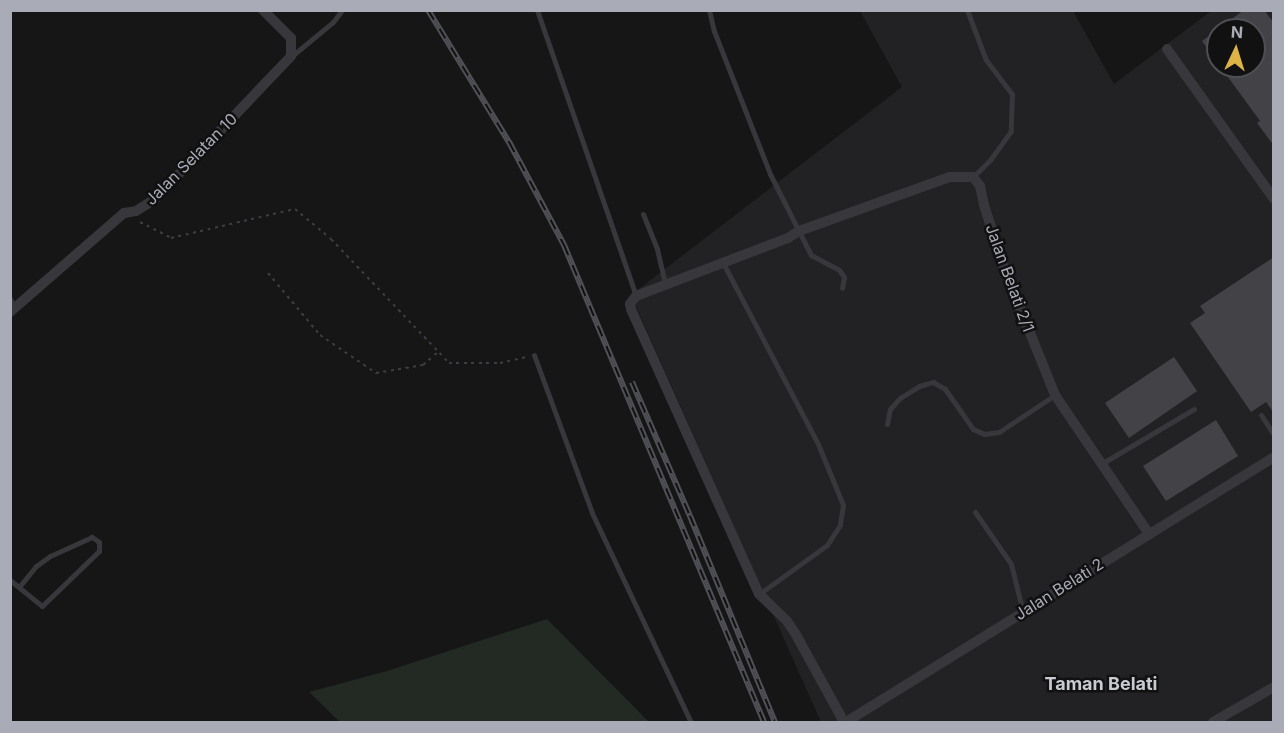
<!DOCTYPE html>
<html>
<head>
<meta charset="utf-8">
<style>
  body { margin:0 }
  #map { position:relative; width:1284px; height:733px; overflow:hidden; background:#161617; font-family:Inter,sans-serif }
  div>[style] { position:absolute }
  .built>* { inset:0; background:#222224 }
  .green>* { inset:0; background:#222a23 }
  .building>* { inset:0; background:#434347 }
  .path>* { height:2px; margin-top:-1px; transform-origin:0; background:repeating-linear-gradient(90deg,#3d3e43 0 3px,transparent 0 7.5px) }
  .lane>* { height:5px; margin:-2.5px; padding:0 2.5px; transform-origin:2.5px; border-radius:2.5px; background:#37373c }
  .street>* { height:10px; margin:-5px; padding:0 5px; transform-origin:5px; border-radius:5px; background:#37373c }
  .rail>* { height:6px; margin-top:-3px; transform-origin:0; background:repeating-linear-gradient(90deg,#111112 0 11px,#505156 0 22px); box-sizing:border-box; border-block:2px solid #505156 }
  span { translate:-50% -50%; white-space:nowrap; text-align:center; line-height:1.15; -webkit-text-stroke:5px #111112; paint-order:stroke }
  .street-label { font-size:16px; color:#a9acb6 }
  .neighbourhood-label { font-size:18px; color:#c9cbd2; font-weight:700 }
  .frame { position:absolute; inset:0; border:12px solid #a9acb6; pointer-events:none }
  .north { position:absolute; left:1206px; top:18px; width:60px; height:60px; box-sizing:border-box; background:#111112; border:2px solid #4e4f54; border-radius:50%; rotate:4deg; font-size:16px; font-weight:700; line-height:24px; text-align:center; color:#a9acb6 }
  .north::after { content:''; display:block; margin:auto; width:21px; height:27px; background:#deb346; clip-path:polygon(50% 0,100% 100%,50% 72%,0 100%) }
</style>
</head>
<body>
<div id="map">
  <div class="built">
    <i style="clip-path:polygon(evenodd,860px 11px,1073px 11px,1114px 84px,1211px 11px,1273px 11px,1273px 722px,821px 722px,631px 295px,902px 87px,860px 11px,1218px 30px,1254px 30px,1254px 66px,1218px 66px,1218px 30px)"></i>
  </div>
  <div class="green">
    <i style="clip-path:polygon(547px 619px,649px 722px,340px 722px,309px 692px,387px 671px)"></i>
  </div>
  <div class="building">
    <i style="clip-path:polygon(1244px 10px,1264px 10px,1274px 23px,1274px 146px,1257px 123px,1260px 121px,1220px 66px,1254px 66px,1254px 30px,1218px 30px,1218px 63px,1202px 41px)"></i>
    <i style="clip-path:polygon(1274px 257px,1274px 413px,1266px 402px,1251px 412px,1190px 323px,1205px 313px,1200px 306px)"></i>
    <i style="clip-path:polygon(1174px 357px,1197px 391px,1129px 438px,1105px 403px)"></i>
    <i style="clip-path:polygon(1216px 420px,1238px 456px,1166px 501px,1143px 466px)"></i>
  </div>
  <div class="path">
    <i style="left:140px;top:222px;width:35px;rotate:27deg"></i>
    <i style="left:171px;top:238px;width:127px;rotate:-13.2deg"></i>
    <i style="left:295px;top:209px;width:47px;rotate:39.8deg"></i>
    <i style="left:331px;top:239px;width:171px;rotate:46.4deg"></i>
    <i style="left:449px;top:363px;width:51px"></i>
    <i style="left:500px;top:363px;width:27px;rotate:-13deg"></i>
    <i style="left:268px;top:273px;width:81px;rotate:50deg"></i>
    <i style="left:320px;top:335px;width:68px;rotate:34.2deg"></i>
    <i style="left:376px;top:373px;width:48px;rotate:-9.7deg"></i>
    <i style="left:423px;top:365px;width:21px;rotate:-41deg"></i>
  </div>
  <div class="lane">
    <i style="left:537px;top:10px;width:303px;rotate:70.9deg"></i>
    <i style="left:709px;top:10px;width:22px;rotate:77deg"></i>
    <i style="left:714px;top:31px;width:154px;rotate:68.6deg"></i>
    <i style="left:770px;top:174px;width:91px;rotate:63.2deg"></i>
    <i style="left:811px;top:255px;width:32px;rotate:28deg"></i>
    <i style="left:839px;top:270px;width:9px;rotate:54deg"></i>
    <i style="left:844px;top:277px;width:11px;rotate:100deg"></i>
    <i style="left:967px;top:10px;width:53px;rotate:69.2deg"></i>
    <i style="left:986px;top:60px;width:43px;rotate:52.6deg"></i>
    <i style="left:1012px;top:94px;width:37px;rotate:92deg"></i>
    <i style="left:1011px;top:131px;width:34px;rotate:126deg"></i>
    <i style="left:991px;top:159px;width:25px;rotate:135deg"></i>
    <i style="left:293px;top:55px;width:52px;rotate:-39.5deg"></i>
    <i style="left:333px;top:22px;width:15px;rotate:-53deg"></i>
    <i style="left:643px;top:214px;width:38px;rotate:68deg"></i>
    <i style="left:657px;top:249px;width:37px;rotate:77deg"></i>
    <i style="left:723px;top:263px;width:204px;rotate:62.3deg"></i>
    <i style="left:818px;top:444px;width:66px;rotate:67.7deg"></i>
    <i style="left:843px;top:505px;width:20px;rotate:99deg"></i>
    <i style="left:840px;top:525px;width:24px;rotate:123deg"></i>
    <i style="left:827px;top:545px;width:84px;rotate:144.2deg"></i>
    <i style="left:10px;top:299px;width:10px;rotate:61deg"></i>
    <i style="left:534px;top:355px;width:168px;rotate:69.8deg"></i>
    <i style="left:592px;top:513px;width:231px;rotate:64.7deg"></i>
    <i style="left:1261px;top:415px;width:24px;rotate:57deg"></i>
    <i style="left:887px;top:424px;width:15px;rotate:-79deg"></i>
    <i style="left:890px;top:409px;width:15px;rotate:-48deg"></i>
    <i style="left:900px;top:398px;width:22px;rotate:-32deg"></i>
    <i style="left:919px;top:386px;width:15px;rotate:-16deg"></i>
    <i style="left:933px;top:382px;width:14px;rotate:30deg"></i>
    <i style="left:945px;top:389px;width:49px;rotate:55deg"></i>
    <i style="left:973px;top:429px;width:12px;rotate:24deg"></i>
    <i style="left:984px;top:434px;width:15px;rotate:-8deg"></i>
    <i style="left:999px;top:432px;width:67px;rotate:-33.5deg"></i>
    <i style="left:1101px;top:464px;width:108px;rotate:-30.6deg"></i>
    <i style="left:975px;top:512px;width:63px;rotate:55.3deg"></i>
    <i style="left:1011px;top:564px;width:49px;rotate:76deg"></i>
    <i style="left:10px;top:580px;width:41px;rotate:39.1deg"></i>
    <i style="left:42px;top:606px;width:79px;rotate:-44deg"></i>
    <i style="left:99px;top:551px;width:9px;rotate:-90deg"></i>
    <i style="left:99px;top:542px;width:9px;rotate:-144deg"></i>
    <i style="left:92px;top:537px;width:46px;rotate:155.7deg"></i>
    <i style="left:50px;top:556px;width:17px;rotate:144deg"></i>
    <i style="left:36px;top:566px;width:27px;rotate:129deg"></i>
  </div>
  <div class="street">
    <i style="left:1167px;top:49px;width:184px;rotate:54.5deg"></i>
    <i style="left:10px;top:312px;width:151px;rotate:-41deg"></i>
    <i style="left:124px;top:213px;width:12px;rotate:-9deg"></i>
    <i style="left:136px;top:211px;width:22px;rotate:-32deg"></i>
    <i style="left:155px;top:199px;width:197px;rotate:-46.4deg"></i>
    <i style="left:291px;top:56px;width:18px;rotate:-90deg"></i>
    <i style="left:291px;top:38px;width:40px;rotate:-135deg"></i>
    <i style="left:844px;top:722px;width:102px;rotate:-118.8deg"></i>
    <i style="left:795px;top:633px;width:14px;rotate:-124deg"></i>
    <i style="left:787px;top:621px;width:39px;rotate:-136deg"></i>
    <i style="left:759px;top:594px;width:312px;rotate:-114.2deg"></i>
    <i style="left:631px;top:309px;width:5px;rotate:-101deg"></i>
    <i style="left:630px;top:304px;width:10px;rotate:-53deg"></i>
    <i style="left:636px;top:296px;width:163px;rotate:-20.9deg"></i>
    <i style="left:788px;top:238px;width:13px;rotate:-32deg"></i>
    <i style="left:799px;top:231px;width:160px;rotate:-19.7deg"></i>
    <i style="left:950px;top:177px;width:23px"></i>
    <i style="left:973px;top:177px;width:11px;rotate:52deg"></i>
    <i style="left:980px;top:186px;width:19px;rotate:78deg"></i>
    <i style="left:984px;top:205px;width:66px;rotate:72.4deg"></i>
    <i style="left:1004px;top:268px;width:137px;rotate:68.1deg"></i>
    <i style="left:1055px;top:395px;width:168px;rotate:55.9deg"></i>
    <i style="left:846px;top:722px;width:503px;rotate:-31.76deg"></i>
    <i style="left:1213px;top:722px;width:70px;rotate:-29.8deg"></i>
  </div>
  <div class="rail">
    <i style="left:428px;top:10px;width:155px;rotate:58.5deg"></i>
    <i style="left:509px;top:142px;width:117px;rotate:61.9deg"></i>
    <i style="left:564px;top:245px;width:517px;rotate:67.25deg"></i>
    <i style="left:632px;top:382px;width:146px;rotate:66.6deg"></i>
    <i style="left:690px;top:516px;width:223px;rotate:67.6deg"></i>
  </div>
  <div class="street-label">
    <span style="left:191px;top:159px;rotate:-45deg">Jalan Selatan 10</span>
    <span style="left:1010px;top:278px;rotate:70deg">Jalan Belati 2/1</span>
    <span style="left:1059px;top:589px;rotate:-32deg">Jalan Belati 2</span>
  </div>
  <div class="neighbourhood-label">
    <span style="left:1101px;top:684px">Taman Belati</span>
  </div>
  <div class="frame"></div>
  <div class="north">N</div>
</div>
</body>
</html>
